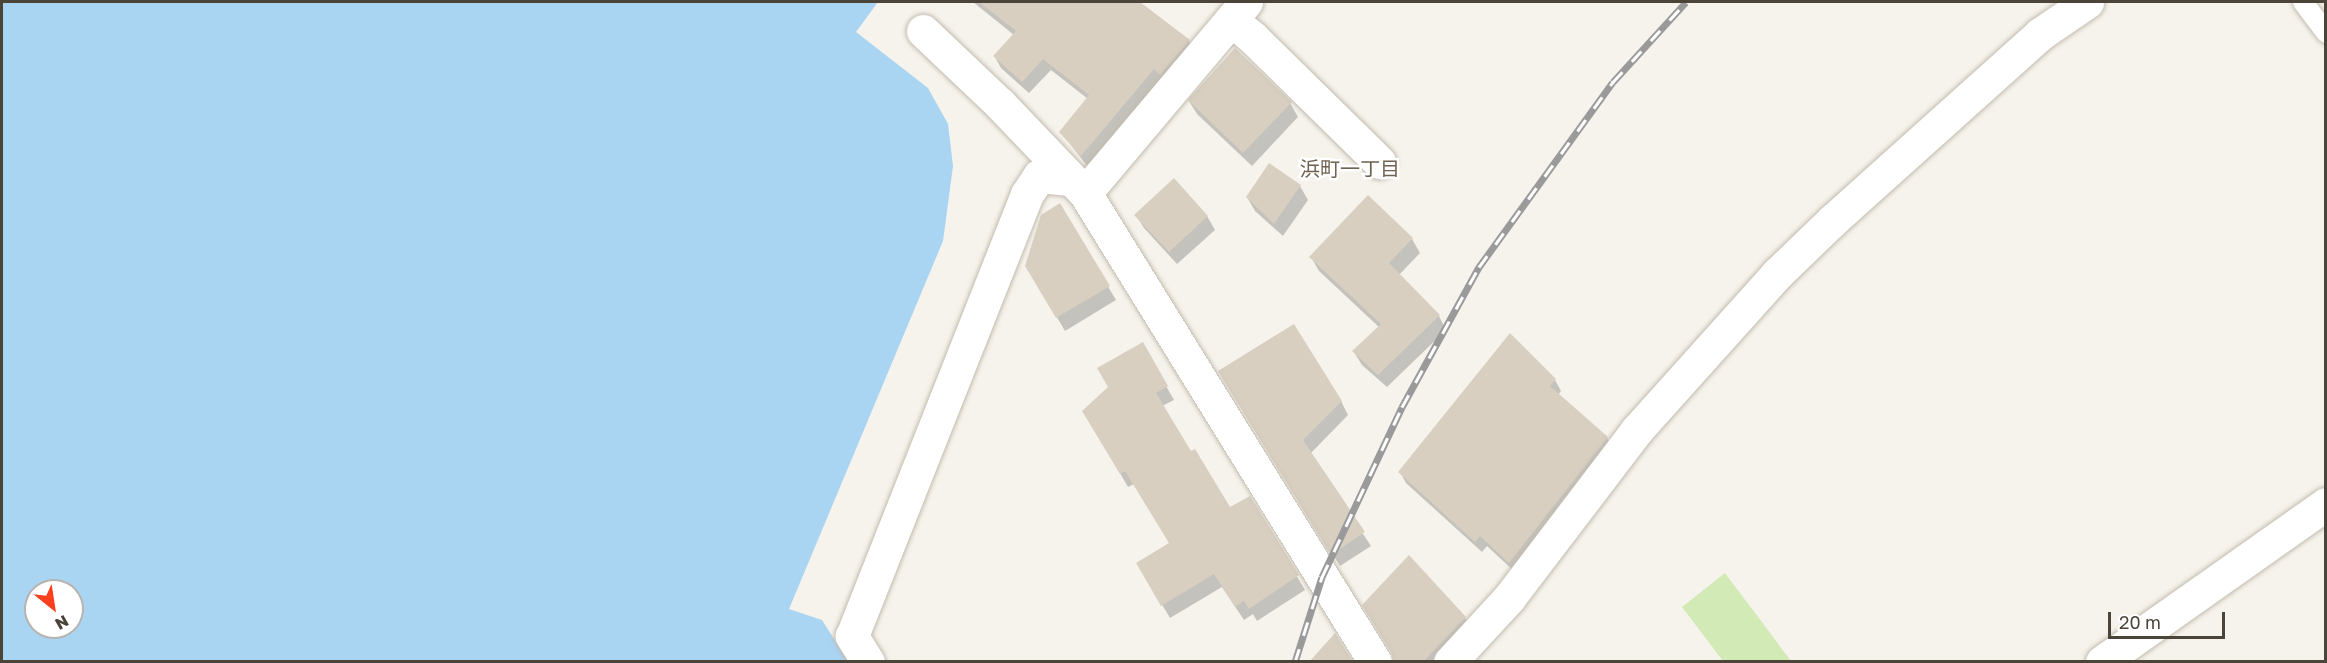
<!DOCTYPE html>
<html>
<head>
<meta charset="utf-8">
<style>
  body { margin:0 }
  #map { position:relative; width:2327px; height:663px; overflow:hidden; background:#f6f3ec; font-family:"Golos Text","Noto Sans JP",sans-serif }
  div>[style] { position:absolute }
  .green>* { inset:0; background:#d2eab5 }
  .water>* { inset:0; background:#a9d4f2 }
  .shadow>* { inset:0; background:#0003 }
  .building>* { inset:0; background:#d8cfc1 }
  .roads { filter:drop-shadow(0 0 2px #c2bbae) drop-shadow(0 0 2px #c2bbae) }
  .service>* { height:20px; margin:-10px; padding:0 10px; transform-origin:10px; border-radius:10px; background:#fff }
  .minor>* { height:33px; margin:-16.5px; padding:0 16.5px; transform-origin:16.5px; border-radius:16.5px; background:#fff }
  .tertiary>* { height:33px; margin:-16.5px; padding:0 16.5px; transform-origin:16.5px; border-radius:16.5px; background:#fff }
  .rail>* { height:7px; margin-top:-3.5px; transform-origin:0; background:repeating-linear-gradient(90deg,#fff 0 14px,#9a9a9a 0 28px); box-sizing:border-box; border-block:2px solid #9a9a9a }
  span { translate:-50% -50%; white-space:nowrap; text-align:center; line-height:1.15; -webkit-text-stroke:5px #fff; paint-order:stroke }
  .neighbourhood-label { font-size:20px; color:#6e6250 }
  .frame { position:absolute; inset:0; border:3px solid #4b4439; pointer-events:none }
  .north { position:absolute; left:24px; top:579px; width:60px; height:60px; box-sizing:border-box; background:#fff; border:2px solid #b7b4b0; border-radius:50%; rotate:150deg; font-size:16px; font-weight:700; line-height:24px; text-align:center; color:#4b4439 }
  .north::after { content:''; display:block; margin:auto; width:21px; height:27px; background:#fc3f1d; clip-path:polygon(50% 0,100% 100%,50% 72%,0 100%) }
  .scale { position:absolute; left:2108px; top:612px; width:117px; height:27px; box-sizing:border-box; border:3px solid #4b4439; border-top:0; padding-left:8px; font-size:18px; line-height:21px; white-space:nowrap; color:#4b4439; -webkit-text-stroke:4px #fff; paint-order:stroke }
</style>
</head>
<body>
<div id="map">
  <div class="green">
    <i style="clip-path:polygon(1725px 573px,1791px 661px,1723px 661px,1682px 607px)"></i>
  </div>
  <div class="water">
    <i style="clip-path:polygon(evenodd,2px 2px,878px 2px,856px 32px,928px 88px,948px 124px,953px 166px,943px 241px,789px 609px,822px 620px,848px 661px,2px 661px,2px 2px,36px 591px,72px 591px,72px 627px,36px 627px,36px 591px)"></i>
  </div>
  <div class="shadow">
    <i style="clip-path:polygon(973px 2px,1137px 2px,1189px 41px,1196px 52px,1088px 167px,1061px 132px,1088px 99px,1051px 70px,1029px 93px,1001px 68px,995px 57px,1014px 35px)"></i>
    <i style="clip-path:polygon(1189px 101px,1290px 103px,1298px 117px,1252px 166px,1197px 114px)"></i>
    <i style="clip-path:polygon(1300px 186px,1308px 200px,1283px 236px,1255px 211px,1247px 197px)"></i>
    <i style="clip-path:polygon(1060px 205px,1116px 300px,1065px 331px,1027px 266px)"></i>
    <i style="clip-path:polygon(1136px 215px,1207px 216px,1215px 230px,1177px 264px,1144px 228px)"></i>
    <i style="clip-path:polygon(1412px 239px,1420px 253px,1399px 275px,1439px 316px,1446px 330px,1387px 387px,1362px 365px,1354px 352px,1380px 328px,1319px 271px,1311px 257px)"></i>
    <i style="clip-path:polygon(1142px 344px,1174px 400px,1162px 406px,1190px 453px,1230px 509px,1250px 498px,1305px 590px,1257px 621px,1253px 614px,1244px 620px,1222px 587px,1170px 618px,1138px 564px,1171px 544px,1134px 484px,1128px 487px,1084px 411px,1110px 387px)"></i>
    <i style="clip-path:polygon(1555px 380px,1561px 391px,1558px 395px,1607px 438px,1614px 449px,1516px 573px,1487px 546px,1482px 552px,1406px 483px,1400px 472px)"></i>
    <i style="clip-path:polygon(1227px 384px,1341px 401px,1348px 415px,1310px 454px,1371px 546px,1340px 566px)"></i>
    <i style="clip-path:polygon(1465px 618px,1473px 631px,1443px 662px,1414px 662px)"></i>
  </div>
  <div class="building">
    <i style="clip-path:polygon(979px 2px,1140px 2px,1190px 40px,1160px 75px,1154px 69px,1081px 156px,1059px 132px,1089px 95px,1043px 59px,1022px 82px,993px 56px,1016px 31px)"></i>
    <i style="clip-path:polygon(1235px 48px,1292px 102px,1243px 153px,1188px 100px)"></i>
    <i style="clip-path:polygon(1269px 163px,1301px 185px,1274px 224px,1246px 197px)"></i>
    <i style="clip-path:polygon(1174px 178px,1208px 216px,1169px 252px,1134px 215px)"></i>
    <i style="clip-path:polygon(1368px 195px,1413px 238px,1389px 263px,1440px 315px,1378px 375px,1352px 351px,1381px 324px,1309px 257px)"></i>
    <i style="clip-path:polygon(1060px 203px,1110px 286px,1056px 318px,1025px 266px,1041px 215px)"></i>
    <i style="clip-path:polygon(1294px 324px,1342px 401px,1303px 440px,1365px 532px,1331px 555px,1218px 371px)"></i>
    <i style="clip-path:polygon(1510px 333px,1556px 379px,1550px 386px,1608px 437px,1509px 563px,1480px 536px,1475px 542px,1398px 472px)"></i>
    <i style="clip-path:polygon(1143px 342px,1168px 386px,1156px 393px,1191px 451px,1195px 449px,1230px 507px,1250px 496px,1299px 575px,1249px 609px,1244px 601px,1235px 607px,1214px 574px,1161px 606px,1136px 563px,1169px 543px,1125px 471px,1120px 474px,1082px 411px,1108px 387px,1097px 368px)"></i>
    <i style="clip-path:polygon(1409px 555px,1466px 617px,1423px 662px,1394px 662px,1391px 652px,1362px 605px)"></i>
    <i style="clip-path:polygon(1335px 633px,1353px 662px,1309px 662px)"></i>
  </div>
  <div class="roads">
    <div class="service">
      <i style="left:2303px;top:2px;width:39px;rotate:53deg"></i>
    </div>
    <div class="minor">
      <i style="left:1231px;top:20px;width:28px;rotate:39deg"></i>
      <i style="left:1253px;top:38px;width:177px;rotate:44.5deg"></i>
      <i style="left:923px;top:31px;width:105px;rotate:43.5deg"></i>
      <i style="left:999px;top:103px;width:124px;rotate:46.3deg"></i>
      <i style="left:1085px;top:193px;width:250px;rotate:-49.9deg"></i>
      <i style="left:868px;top:662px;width:31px;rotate:-122deg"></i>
      <i style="left:852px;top:636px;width:475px;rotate:-68.4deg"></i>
      <i style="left:1027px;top:194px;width:22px;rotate:-56deg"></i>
      <i style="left:1039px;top:176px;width:31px;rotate:6deg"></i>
      <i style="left:1450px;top:662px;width:87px;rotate:-47.3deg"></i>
      <i style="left:1509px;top:598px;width:210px;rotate:-52.7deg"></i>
      <i style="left:1636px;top:431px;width:211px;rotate:-48.1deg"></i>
      <i style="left:1777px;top:274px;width:78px;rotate:-44deg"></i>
      <i style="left:1833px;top:220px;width:278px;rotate:-41.9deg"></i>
      <i style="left:2040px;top:34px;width:57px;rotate:-34.2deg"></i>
      <i style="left:2102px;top:662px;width:274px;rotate:-35.2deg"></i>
    </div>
    <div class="tertiary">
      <i style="left:1085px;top:193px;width:551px;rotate:58.27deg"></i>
    </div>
  </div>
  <div class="rail">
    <i style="left:1295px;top:662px;width:89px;rotate:-72.4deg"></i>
    <i style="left:1322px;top:577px;width:188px;rotate:-64.8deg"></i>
    <i style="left:1402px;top:407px;width:160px;rotate:-61.2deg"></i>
    <i style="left:1479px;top:267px;width:228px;rotate:-54.1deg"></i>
    <i style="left:1613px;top:82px;width:108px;rotate:-47.6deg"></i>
  </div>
  <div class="neighbourhood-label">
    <span style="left:1350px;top:168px">浜町一丁目</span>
  </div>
  <div class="frame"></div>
  <div class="north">N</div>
  <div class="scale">20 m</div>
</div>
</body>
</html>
